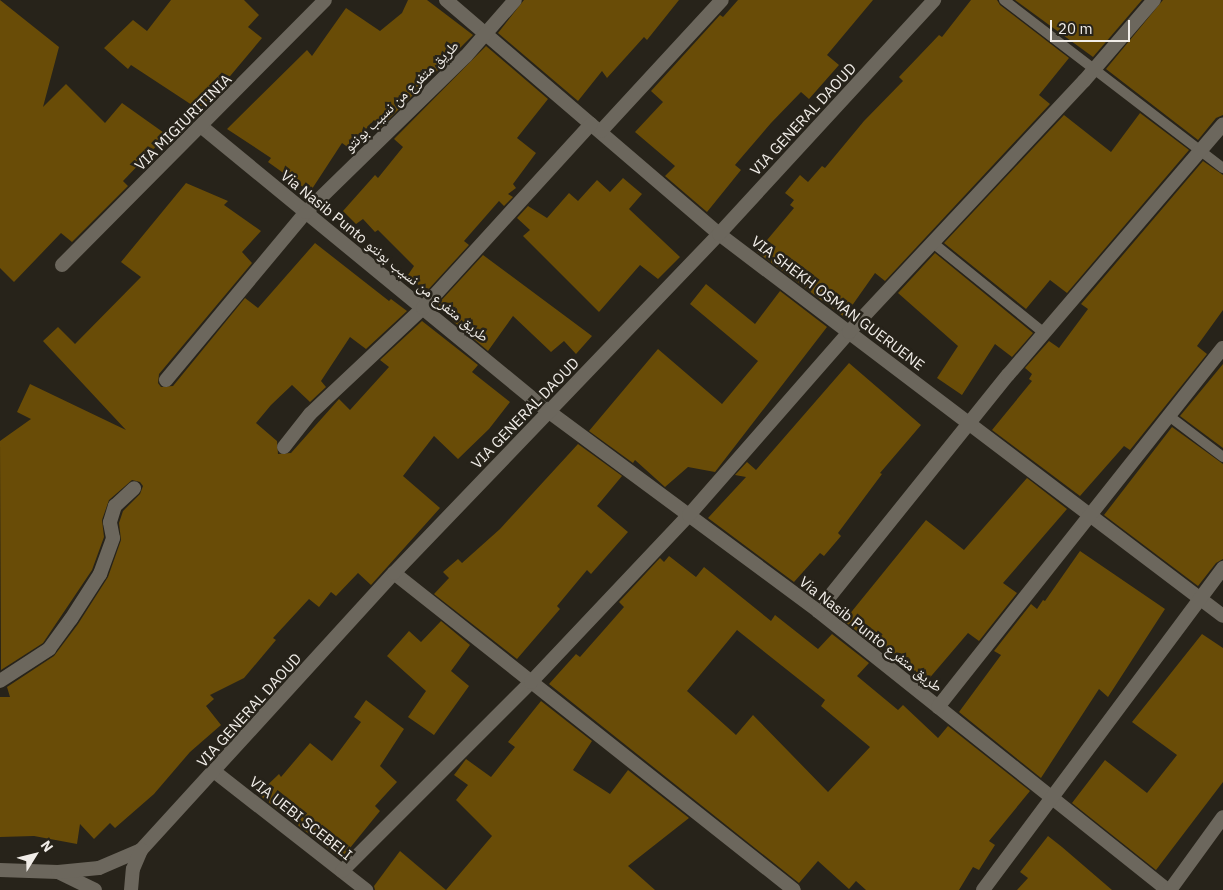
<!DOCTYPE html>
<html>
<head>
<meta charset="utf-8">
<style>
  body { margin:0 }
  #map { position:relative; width:1223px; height:890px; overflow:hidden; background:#27231a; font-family:"IBM Plex Sans","Noto Naskh Arabic",sans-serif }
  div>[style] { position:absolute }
  .building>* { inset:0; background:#694c07 }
  .service>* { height:10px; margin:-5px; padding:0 5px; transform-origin:5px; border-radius:5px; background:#6c675d }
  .minor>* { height:14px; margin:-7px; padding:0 7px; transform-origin:7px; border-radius:7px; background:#6c675d }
  .secondary>* { height:14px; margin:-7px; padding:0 7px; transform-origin:7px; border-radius:7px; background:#6c675d }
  span { translate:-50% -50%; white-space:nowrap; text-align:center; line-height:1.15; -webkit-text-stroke:5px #27231a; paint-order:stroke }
  .street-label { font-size:15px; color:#f1ede8 }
  .north { position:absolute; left:10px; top:830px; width:50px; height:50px; -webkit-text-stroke:4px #27231a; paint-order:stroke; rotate:54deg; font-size:14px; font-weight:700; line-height:20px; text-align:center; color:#f1ede8 }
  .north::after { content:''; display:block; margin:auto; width:18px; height:22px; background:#f1ede8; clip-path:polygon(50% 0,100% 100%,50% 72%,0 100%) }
  .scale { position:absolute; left:1050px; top:20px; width:80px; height:22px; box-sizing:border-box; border:2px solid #f1ede8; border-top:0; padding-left:6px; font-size:15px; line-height:18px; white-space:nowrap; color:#f1ede8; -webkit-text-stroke:4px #27231a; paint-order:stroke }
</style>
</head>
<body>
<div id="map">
  <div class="building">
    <i style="clip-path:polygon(0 0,59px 47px,43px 107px,66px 84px,105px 123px,122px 103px,167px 135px,123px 181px,128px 186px,72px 242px,61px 233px,14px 282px,0 268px)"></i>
    <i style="clip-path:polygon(171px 0,244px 0,259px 15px,248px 27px,262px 38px,194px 119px,200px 102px,195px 107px,131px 65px,128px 69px,104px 48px,133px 20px,147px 31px)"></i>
    <i style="clip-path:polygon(408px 0,427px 0,473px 35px,381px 127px,374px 120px,349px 148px,342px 143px,310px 192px,268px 162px,271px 158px,227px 129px,307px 50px,312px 56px,346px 8px,380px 31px,402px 13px)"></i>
    <i style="clip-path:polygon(524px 0,679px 0,647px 40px,644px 37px,607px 78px,602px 71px,578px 101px,498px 33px)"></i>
    <i style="clip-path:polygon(738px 0,873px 0,827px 55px,839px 65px,809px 99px,801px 92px,771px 123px,735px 165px,741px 170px,707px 212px,665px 176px,675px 166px,635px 132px,663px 102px,651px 91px,720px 15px,723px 17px)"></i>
    <i style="clip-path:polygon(971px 0,997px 0,1000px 5px,1069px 58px,1039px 95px,1050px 104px,885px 281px,875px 273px,844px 317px,757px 252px,794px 208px,790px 205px,794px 200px,785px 193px,800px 175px,808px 182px,822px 166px,825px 168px,864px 121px,903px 81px,899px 77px,939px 35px,942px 37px)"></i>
    <i style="clip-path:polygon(1015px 0,1142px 0,1093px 57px)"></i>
    <i style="clip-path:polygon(1163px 0,1223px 0,1223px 115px,1216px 118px,1198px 140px,1106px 69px)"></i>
    <i style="clip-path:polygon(486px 46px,548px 99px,517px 138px,536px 153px,513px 184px,516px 188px,508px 194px,513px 197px,504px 206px,499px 201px,464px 241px,469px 245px,426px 292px,408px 275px,414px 266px,378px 230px,375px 232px,363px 219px,356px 224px,343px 211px,375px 175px,378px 178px,403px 147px,394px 139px)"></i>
    <i style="clip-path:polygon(1140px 113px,1189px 150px,1067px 293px,1050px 280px,1026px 309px,944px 243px,1064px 115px,1111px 152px)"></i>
    <i style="clip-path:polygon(1203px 161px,1223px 175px,1223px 310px,1197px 346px,1207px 354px,1130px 450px,1124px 446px,1080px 496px,992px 430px,1032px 381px,1029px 379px,1032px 374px,1025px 368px,1049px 341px,1059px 348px,1088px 309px,1081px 304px)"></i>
    <i style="clip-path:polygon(623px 178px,642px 194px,629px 209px,680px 257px,658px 279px,640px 265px,599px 312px,523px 236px,530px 230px,517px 218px,528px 206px,547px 218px,569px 193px,578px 201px,597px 180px,610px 192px)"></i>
    <i style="clip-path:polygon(186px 183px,228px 201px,224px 205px,261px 231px,242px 252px,252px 263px,159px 374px,158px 383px,161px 387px,173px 386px,245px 298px,258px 308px,315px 243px,389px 301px,391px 299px,407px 311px,366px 349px,350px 337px,321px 381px,326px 387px,310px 402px,292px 385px,271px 405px,256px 423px,277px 441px,278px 454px,291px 453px,339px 399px,350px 410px,389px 367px,380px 360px,422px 321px,478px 365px,472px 372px,510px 402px,489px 429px,458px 459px,434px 436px,403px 476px,440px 508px,371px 585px,358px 573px,336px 596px,331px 592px,319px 607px,309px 599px,273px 638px,276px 640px,244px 678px,210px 695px,214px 699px,206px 706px,221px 725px,190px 752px,154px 794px,115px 828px,110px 823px,94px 839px,80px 824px,77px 844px,34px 836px,0 837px,0 697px,10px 697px,7px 687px,54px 656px,78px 624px,108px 577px,121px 540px,119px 523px,123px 511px,140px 494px,143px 486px,140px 482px,132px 480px,109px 500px,102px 520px,104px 537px,92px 570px,43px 643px,1px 670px,0 441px,31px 419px,17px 412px,30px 384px,126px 430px,43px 341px,58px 327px,75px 344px,141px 277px,121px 262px)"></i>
    <i style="clip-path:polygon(935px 253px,1033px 333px,1012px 357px,995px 344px,962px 395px,937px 378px,958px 346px,898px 293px)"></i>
    <i style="clip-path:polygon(483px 255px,592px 336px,576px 354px,564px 341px,551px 352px,513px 316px,488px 351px,454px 322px,438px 304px)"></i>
    <i style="clip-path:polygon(706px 284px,755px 324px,780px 291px,827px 327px,715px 472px,688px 467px,665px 487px,635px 460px,633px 463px,589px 431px,658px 349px,722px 404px,758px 361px,690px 304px)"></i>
    <i style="clip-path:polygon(849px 363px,921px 425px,880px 473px,882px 474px,838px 533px,841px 536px,824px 556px,820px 553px,794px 582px,708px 518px,746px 477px,735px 475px,747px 462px,756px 470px)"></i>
    <i style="clip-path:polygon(1223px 364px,1223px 448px,1180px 416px)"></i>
    <i style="clip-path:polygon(1172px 427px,1223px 464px,1223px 559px,1216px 563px,1198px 586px,1104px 515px)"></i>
    <i style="clip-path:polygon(578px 444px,622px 476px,597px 506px,628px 532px,591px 574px,587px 570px,557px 606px,560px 609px,517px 659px,434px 594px,449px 578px,443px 572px,458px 559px,462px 563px,500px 529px)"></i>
    <i style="clip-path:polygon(1027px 478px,1067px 509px,1003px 583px,1017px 593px,979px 641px,968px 633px,927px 681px,885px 646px,881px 650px,844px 621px,926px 520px,964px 550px)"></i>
    <i style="clip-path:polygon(1080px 551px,1165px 609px,1108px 697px,1099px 689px,1041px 778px,959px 712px,1001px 655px,994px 651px,1031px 604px,1037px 609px,1043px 600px,1045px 601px)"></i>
    <i style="clip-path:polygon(evenodd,669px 556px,696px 577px,704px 567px,771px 621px,775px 615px,818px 649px,832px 634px,869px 663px,857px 676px,898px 710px,903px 705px,938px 738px,948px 726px,1030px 791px,989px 841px,995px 845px,979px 870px,973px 867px,959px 890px,866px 890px,856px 881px,849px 889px,818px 861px,799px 883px,549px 684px,576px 654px,580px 657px,610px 623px,624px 607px,619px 602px,660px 558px,664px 562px,669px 556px,737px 630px,825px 700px,821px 706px,870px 747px,828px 792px,753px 715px,736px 735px,687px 691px,737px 630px)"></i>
    <i style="clip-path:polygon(441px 621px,470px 645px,451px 671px,469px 686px,434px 735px,408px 717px,426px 691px,387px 656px,409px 631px,421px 642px)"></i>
    <i style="clip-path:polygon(1202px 634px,1223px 648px,1223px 782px,1156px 870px,1072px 803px,1105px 760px,1147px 793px,1177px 755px,1132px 722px)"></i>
    <i style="clip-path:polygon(366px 700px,404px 729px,380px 766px,397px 782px,375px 806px,380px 811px,341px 859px,258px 794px,279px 774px,281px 777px,310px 743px,332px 761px,361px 722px,354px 717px)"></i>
    <i style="clip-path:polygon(541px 701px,592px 741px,573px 770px,610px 794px,628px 770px,689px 818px,628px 866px,655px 890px,446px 890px,492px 836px,456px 800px,468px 785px,454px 775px,466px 759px,491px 777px,515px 747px,508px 742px)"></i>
    <i style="clip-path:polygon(1048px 836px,1062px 847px,1112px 890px,1017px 890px,1028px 878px,1020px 872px)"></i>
    <i style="clip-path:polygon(400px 851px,446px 890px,375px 890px,374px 886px)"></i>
  </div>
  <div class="service">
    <i style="left:1004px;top:0;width:276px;rotate:37.5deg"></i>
    <i style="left:933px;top:243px;width:143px;rotate:39deg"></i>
    <i style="left:1169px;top:416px;width:68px;rotate:37.2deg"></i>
  </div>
  <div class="minor">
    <i style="left:446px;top:0;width:360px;rotate:40.6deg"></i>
    <i style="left:719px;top:234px;width:632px;rotate:37.16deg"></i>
    <i style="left:202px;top:127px;width:448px;rotate:39.4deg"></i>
    <i style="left:548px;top:411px;width:336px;rotate:36.5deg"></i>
    <i style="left:818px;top:611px;width:447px;rotate:38.6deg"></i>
    <i style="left:601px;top:131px;width:178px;rotate:-47.3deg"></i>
    <i style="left:62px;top:265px;width:373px;rotate:-45.2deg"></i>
    <i style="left:166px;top:380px;width:219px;rotate:-50.2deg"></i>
    <i style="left:306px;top:212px;width:223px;rotate:-44.3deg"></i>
    <i style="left:466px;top:56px;width:74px;rotate:-48.8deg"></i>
    <i style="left:284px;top:447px;width:42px;rotate:-51.8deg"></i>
    <i style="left:310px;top:414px;width:155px;rotate:-43.2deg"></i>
    <i style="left:423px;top:308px;width:249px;rotate:-47.6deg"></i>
    <i style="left:394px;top:573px;width:510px;rotate:38.4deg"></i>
    <i style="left:818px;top:611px;width:303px;rotate:-51.2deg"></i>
    <i style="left:1008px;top:375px;width:330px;rotate:-49.4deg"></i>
    <i style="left:0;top:681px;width:59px;rotate:-33.1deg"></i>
    <i style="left:49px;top:649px;width:37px;rotate:-54deg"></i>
    <i style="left:71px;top:619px;width:54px;rotate:-57.2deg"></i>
    <i style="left:100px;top:574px;width:38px;rotate:-70deg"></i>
    <i style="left:113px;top:538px;width:16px;rotate:-101deg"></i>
    <i style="left:110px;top:522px;width:17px;rotate:-73deg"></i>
    <i style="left:115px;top:506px;width:26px;rotate:-43deg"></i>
    <i style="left:938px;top:707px;width:458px;rotate:-51.6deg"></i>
    <i style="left:215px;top:772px;width:192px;rotate:38deg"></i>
    <i style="left:342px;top:871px;width:267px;rotate:-45deg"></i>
    <i style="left:531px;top:682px;width:230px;rotate:-46.6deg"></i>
    <i style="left:689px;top:515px;width:243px;rotate:-48.8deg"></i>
    <i style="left:849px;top:332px;width:344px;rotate:-46.9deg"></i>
    <i style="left:1084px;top:81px;width:107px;rotate:-49.2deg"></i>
    <i style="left:983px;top:890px;width:402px;rotate:-53.3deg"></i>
    <i style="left:1170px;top:890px;width:90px;rotate:-54deg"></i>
  </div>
  <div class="secondary">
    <i style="left:0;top:870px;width:58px;rotate:2deg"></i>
    <i style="left:58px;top:872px;width:41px;rotate:25.9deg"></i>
    <i style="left:58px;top:872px;width:41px;rotate:-5.6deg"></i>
    <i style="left:99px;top:868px;width:46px;rotate:-23.2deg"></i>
    <i style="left:141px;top:850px;width:375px;rotate:-47.6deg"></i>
    <i style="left:394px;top:573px;width:470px;rotate:-46.2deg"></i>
    <i style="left:719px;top:234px;width:318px;rotate:-47.4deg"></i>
    <i style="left:131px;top:890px;width:21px;rotate:-85deg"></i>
    <i style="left:133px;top:869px;width:21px;rotate:-67deg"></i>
  </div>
  <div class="street-label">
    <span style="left:401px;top:96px;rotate:-44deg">طريق متفرع من نسيب بونتو</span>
    <span style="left:803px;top:119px;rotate:-47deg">VIA GENERAL DAOUD</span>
    <span style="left:183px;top:122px;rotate:-45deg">VIA MIGIURITINIA</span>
    <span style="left:385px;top:256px;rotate:39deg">Via Nasib Punto طريق متفرع من نسيب بونتو</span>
    <span style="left:838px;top:303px;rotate:37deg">VIA SHEKH OSMAN GUERUENE</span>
    <span style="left:525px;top:413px;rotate:-46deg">VIA GENERAL DAOUD</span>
    <span style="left:871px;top:634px;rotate:38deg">Via Nasib Punto طريق متفرع</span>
    <span style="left:249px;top:710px;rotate:-48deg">VIA GENERAL DAOUD</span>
    <span style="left:301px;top:818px;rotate:38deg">VIA UEBI SCEBELI</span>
  </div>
  <div class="north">N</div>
  <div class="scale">20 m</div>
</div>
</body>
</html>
